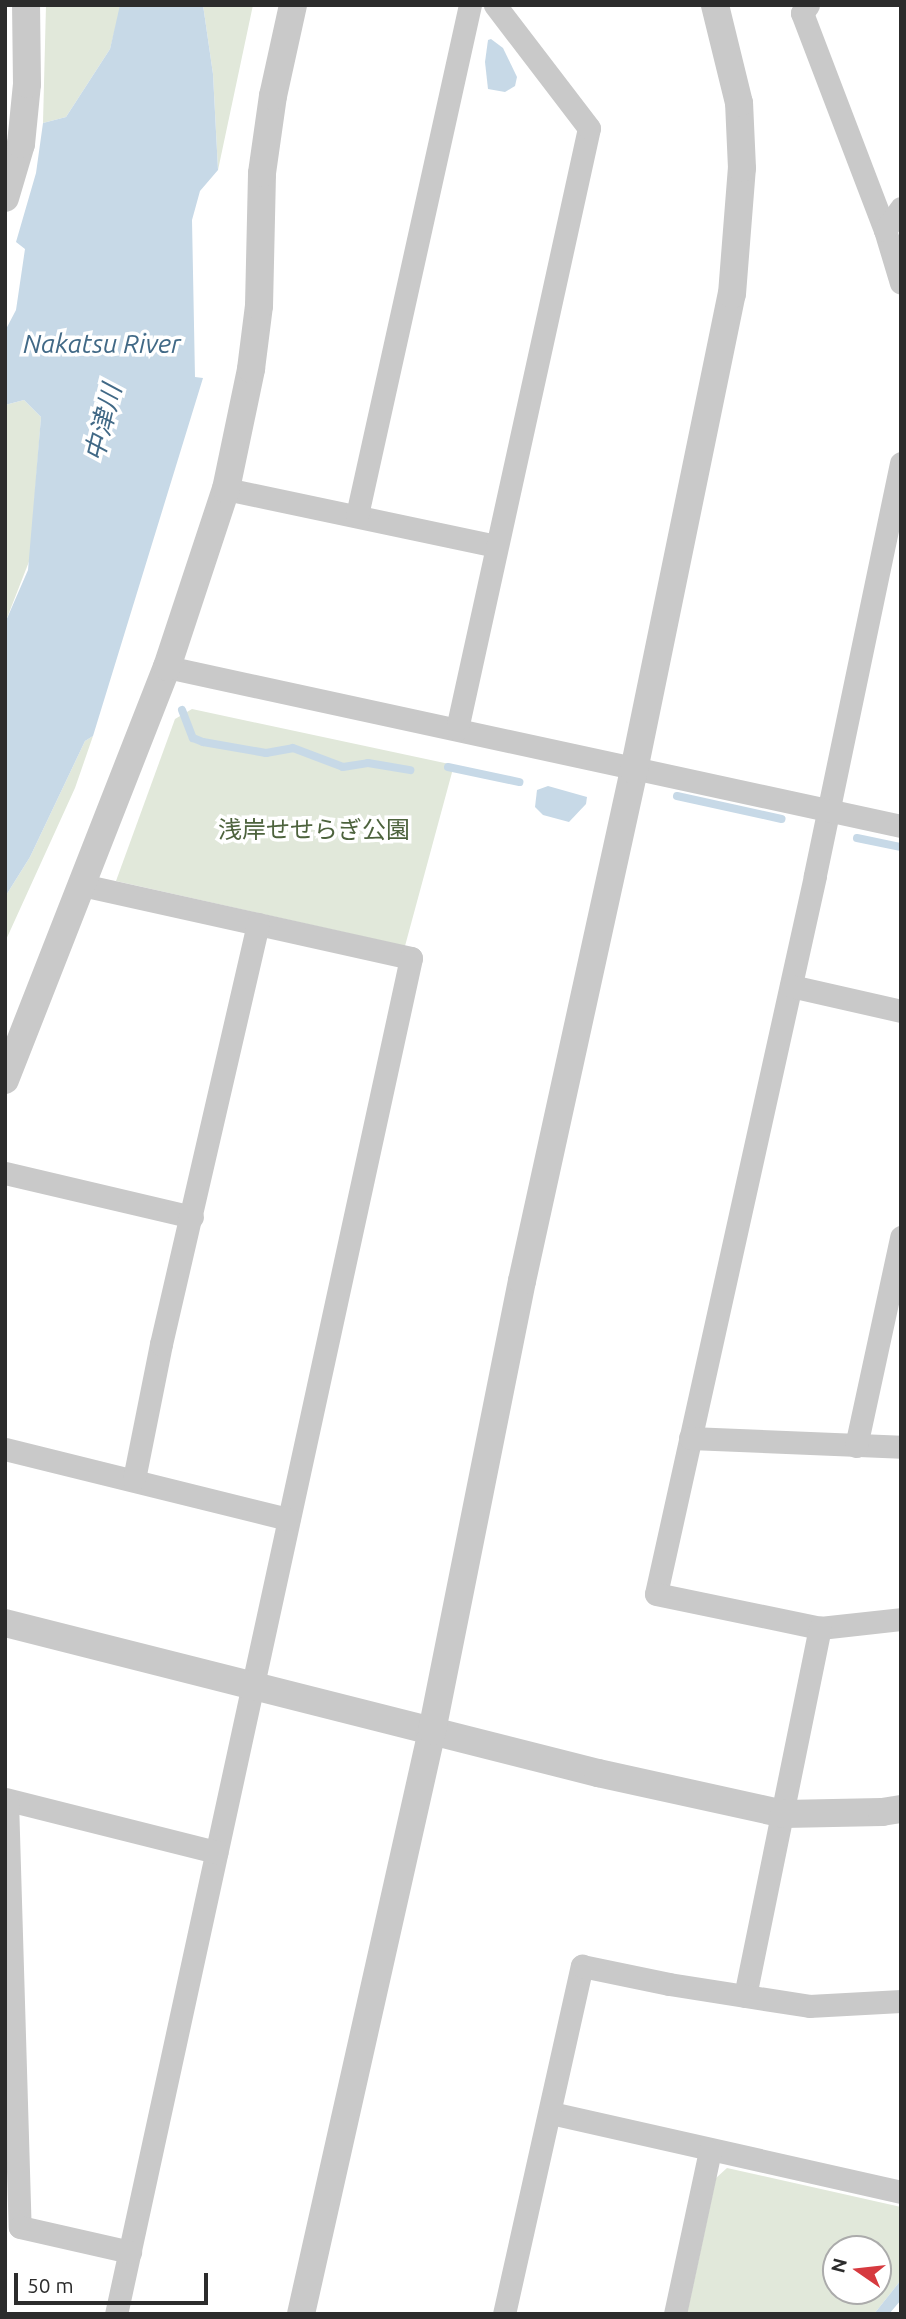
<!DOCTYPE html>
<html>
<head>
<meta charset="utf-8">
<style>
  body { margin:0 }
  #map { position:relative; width:906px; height:2319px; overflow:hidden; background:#fff; font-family:Ubuntu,"Noto Sans JP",sans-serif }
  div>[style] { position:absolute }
  .green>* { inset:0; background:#e1e8da }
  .water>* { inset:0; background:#c7d9e7 }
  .stream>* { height:8px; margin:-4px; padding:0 4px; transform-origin:4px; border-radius:4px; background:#c7d9e7 }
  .minor>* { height:23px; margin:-11.5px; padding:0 11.5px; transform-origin:11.5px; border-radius:11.5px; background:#c9c9c9 }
  .tertiary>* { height:28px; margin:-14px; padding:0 14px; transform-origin:14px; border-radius:14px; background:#c9c9c9 }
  span { translate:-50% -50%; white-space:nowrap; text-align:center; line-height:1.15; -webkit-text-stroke:7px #fff; paint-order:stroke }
  .park-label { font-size:24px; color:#4d633d }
  .water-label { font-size:26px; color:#416986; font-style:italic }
  .frame { position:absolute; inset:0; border:7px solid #2c2c2c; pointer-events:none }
  .north { position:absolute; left:822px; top:2235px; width:70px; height:70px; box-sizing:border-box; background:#fff; border:2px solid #ababab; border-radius:50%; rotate:284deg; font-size:19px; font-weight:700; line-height:28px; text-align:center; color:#2c2c2c }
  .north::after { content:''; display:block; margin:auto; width:24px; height:32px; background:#d63a3f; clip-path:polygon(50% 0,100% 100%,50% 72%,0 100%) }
  .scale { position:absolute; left:14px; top:2273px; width:194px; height:32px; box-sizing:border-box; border:4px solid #2c2c2c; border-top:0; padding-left:9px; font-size:21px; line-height:24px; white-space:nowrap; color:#2c2c2c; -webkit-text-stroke:5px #fff; paint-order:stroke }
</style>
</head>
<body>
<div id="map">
  <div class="green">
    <i style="clip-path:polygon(46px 5px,120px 5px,120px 10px,110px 49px,66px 117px,43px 123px)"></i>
    <i style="clip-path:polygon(203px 5px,253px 5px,218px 170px,213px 74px)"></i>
    <i style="clip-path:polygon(24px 400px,41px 417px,30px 559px,5px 623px,5px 405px)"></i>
    <i style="clip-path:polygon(192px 709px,454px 765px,405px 946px,116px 881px,175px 719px)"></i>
    <i style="clip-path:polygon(93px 736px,75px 788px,5px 942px,5px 897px,30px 857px,85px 741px)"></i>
    <i style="clip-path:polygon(evenodd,727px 2168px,901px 2207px,901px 2280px,874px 2314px,687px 2314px,716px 2178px,727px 2168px,836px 2249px,878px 2249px,878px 2291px,836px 2291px,836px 2249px)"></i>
  </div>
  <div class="water">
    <i style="clip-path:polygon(120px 5px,203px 5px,213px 74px,218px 170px,200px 191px,192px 220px,195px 377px,203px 378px,93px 736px,85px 741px,30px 857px,5px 897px,5px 623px,28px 570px,41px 417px,24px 400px,5px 405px,5px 331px,16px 310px,25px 249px,16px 242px,36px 173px,43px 123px,66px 117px,110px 49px)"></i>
    <i style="clip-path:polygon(491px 39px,503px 48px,517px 77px,515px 86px,505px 92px,488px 89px,485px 62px,488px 40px)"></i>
    <i style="clip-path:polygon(548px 786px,587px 797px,586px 804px,569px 822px,543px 815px,535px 807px,537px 790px)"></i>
    <i style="clip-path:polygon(901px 2280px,901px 2300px,889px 2314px,874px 2314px)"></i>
  </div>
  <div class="stream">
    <i style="left:182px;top:710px;width:30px;rotate:69deg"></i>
    <i style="left:193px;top:738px;width:11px;rotate:22deg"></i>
    <i style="left:203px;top:742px;width:64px;rotate:9.9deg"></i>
    <i style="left:266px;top:753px;width:27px;rotate:-10deg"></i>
    <i style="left:293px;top:748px;width:53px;rotate:20.8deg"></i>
    <i style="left:343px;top:767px;width:25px;rotate:-9deg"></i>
    <i style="left:368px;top:763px;width:43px;rotate:9.5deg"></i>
    <i style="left:448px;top:767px;width:73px;rotate:11.9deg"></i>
    <i style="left:677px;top:796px;width:107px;rotate:12.4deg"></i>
    <i style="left:857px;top:838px;width:45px;rotate:11.6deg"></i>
  </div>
  <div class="minor">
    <i style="left:808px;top:5px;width:10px;rotate:127deg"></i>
    <i style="left:802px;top:13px;width:232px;rotate:69.1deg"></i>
    <i style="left:885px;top:230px;width:55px;rotate:73.2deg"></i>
    <i style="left:885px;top:230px;width:27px;rotate:-54deg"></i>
    <i style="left:901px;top:463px;width:422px;rotate:101.8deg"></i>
    <i style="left:815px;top:876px;width:735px;rotate:102.49deg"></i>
    <i style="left:656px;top:1594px;width:167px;rotate:11.7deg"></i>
    <i style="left:820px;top:1628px;width:81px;rotate:-6.3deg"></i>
    <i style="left:226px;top:489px;width:276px;rotate:11.9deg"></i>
    <i style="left:357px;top:515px;width:522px;rotate:-77.51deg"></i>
    <i style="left:167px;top:667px;width:751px;rotate:12.22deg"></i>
    <i style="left:457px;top:729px;width:615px;rotate:-77.61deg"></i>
    <i style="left:589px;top:128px;width:155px;rotate:-127.4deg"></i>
    <i style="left:82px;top:885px;width:337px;rotate:12.5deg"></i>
    <i style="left:411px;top:958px;width:1388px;rotate:102.27deg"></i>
    <i style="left:791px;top:986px;width:113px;rotate:12.8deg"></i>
    <i style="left:5px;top:1173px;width:192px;rotate:13.2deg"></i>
    <i style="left:690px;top:1438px;width:211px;rotate:2.4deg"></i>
    <i style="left:856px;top:1446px;width:214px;rotate:-77.8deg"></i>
    <i style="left:5px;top:1449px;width:292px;rotate:13.9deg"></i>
    <i style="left:134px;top:1479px;width:138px;rotate:-78.7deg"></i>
    <i style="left:161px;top:1344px;width:431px;rotate:-77deg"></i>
    <i style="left:5px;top:1799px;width:218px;rotate:14.1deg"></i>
    <i style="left:7px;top:1800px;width:427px;rotate:88.3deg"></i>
    <i style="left:20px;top:2227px;width:113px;rotate:12.8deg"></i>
    <i style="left:745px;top:1996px;width:376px;rotate:-78.5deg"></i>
    <i style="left:551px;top:2113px;width:359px;rotate:12.7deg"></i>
    <i style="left:504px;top:2314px;width:357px;rotate:-77.4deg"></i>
    <i style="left:582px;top:1966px;width:89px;rotate:11.7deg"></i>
    <i style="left:669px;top:1984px;width:142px;rotate:8.9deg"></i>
    <i style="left:809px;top:2006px;width:92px;rotate:-3.1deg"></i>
    <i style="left:675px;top:2314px;width:167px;rotate:-77.9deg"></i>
  </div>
  <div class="tertiary">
    <i style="left:5px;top:198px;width:56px;rotate:-73.5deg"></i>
    <i style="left:21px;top:144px;width:60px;rotate:-84.3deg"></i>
    <i style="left:27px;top:84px;width:79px;rotate:-90.7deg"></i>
    <i style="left:5px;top:1080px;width:444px;rotate:-68.6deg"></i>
    <i style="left:167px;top:667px;width:188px;rotate:-71.7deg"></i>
    <i style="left:226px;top:489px;width:123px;rotate:-78.2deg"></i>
    <i style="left:251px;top:369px;width:64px;rotate:-82.8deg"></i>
    <i style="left:259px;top:306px;width:133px;rotate:-88.7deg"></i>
    <i style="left:262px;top:173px;width:78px;rotate:-81.9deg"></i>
    <i style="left:273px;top:96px;width:93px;rotate:-77.6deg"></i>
    <i style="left:5px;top:1623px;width:612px;rotate:14.2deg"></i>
    <i style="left:598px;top:1773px;width:190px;rotate:12.4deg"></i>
    <i style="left:784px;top:1814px;width:98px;rotate:-1.2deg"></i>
    <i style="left:882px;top:1812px;width:19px;rotate:-9deg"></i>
    <i style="left:301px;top:2314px;width:598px;rotate:-77.34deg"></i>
    <i style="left:432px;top:1731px;width:459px;rotate:-78.7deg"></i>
    <i style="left:522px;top:1281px;width:523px;rotate:-77.64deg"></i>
    <i style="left:634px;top:770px;width:486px;rotate:-78.4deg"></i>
    <i style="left:732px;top:294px;width:126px;rotate:-85.5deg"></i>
    <i style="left:742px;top:168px;width:65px;rotate:-92.6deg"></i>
    <i style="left:739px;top:103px;width:101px;rotate:-103.8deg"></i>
  </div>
  <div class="park-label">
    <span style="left:314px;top:830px">浅岸せせらぎ公園</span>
  </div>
  <div class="water-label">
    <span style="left:102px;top:344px">Nakatsu River</span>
    <span style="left:103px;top:423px;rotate:-76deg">中津川</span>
  </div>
  <div class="frame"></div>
  <div class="north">N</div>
  <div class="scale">50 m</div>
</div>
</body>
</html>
